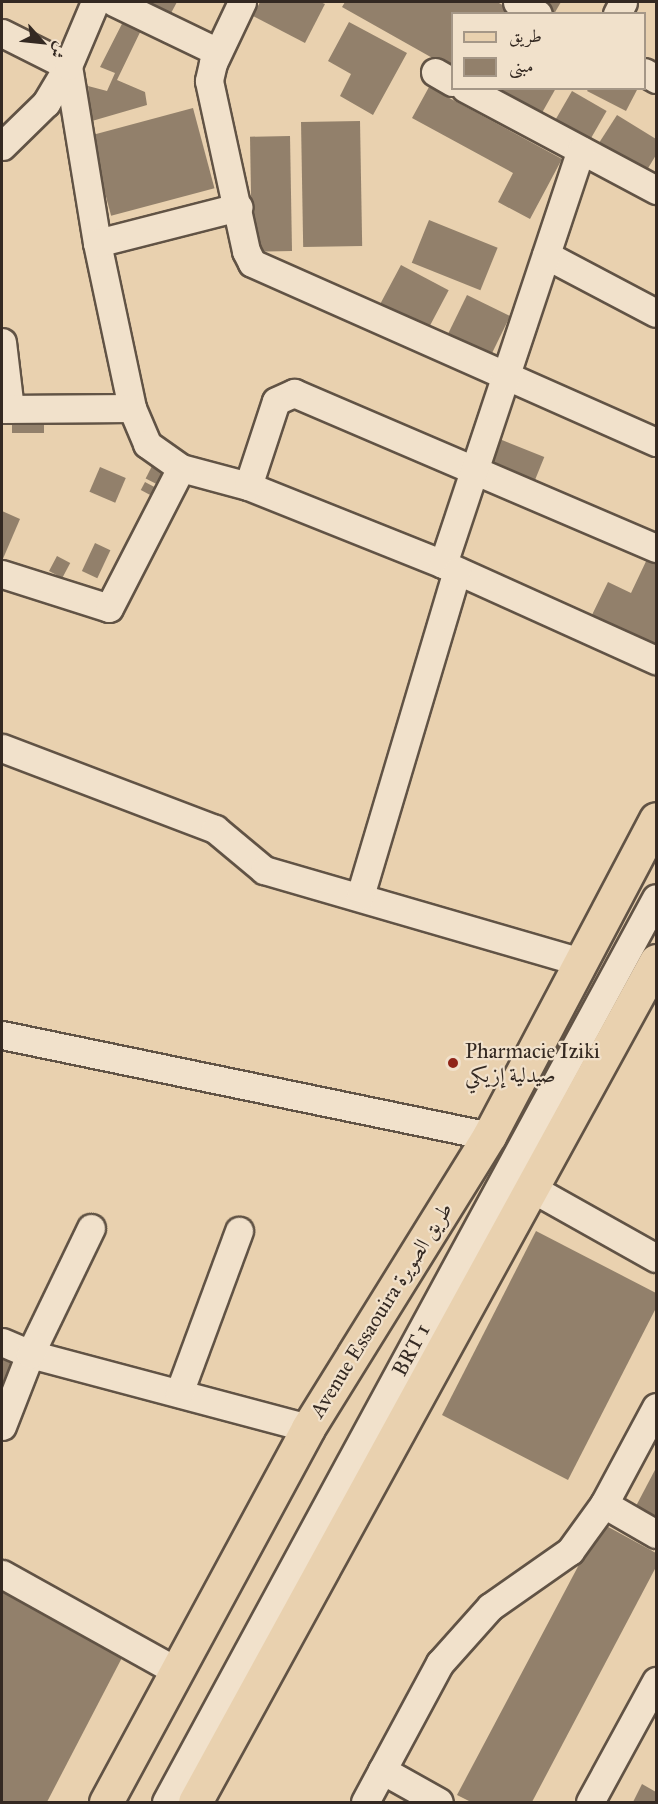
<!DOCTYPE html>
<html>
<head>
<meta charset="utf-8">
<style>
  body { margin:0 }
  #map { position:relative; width:658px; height:1804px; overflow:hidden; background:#e9d1af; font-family:"IM FELL Great Primer",Amiri,serif }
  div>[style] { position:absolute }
  .building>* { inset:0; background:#92806b; transform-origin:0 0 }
  .roads { filter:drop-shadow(2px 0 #615345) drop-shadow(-2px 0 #615345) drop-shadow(0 2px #615345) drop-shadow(0 -2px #615345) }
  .minor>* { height:27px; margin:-13.5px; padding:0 13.5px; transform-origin:13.5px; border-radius:13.5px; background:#f1e1cb }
  .major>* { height:33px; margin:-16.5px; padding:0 16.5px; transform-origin:16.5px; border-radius:16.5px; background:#e9d1af }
  .dots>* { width:16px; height:16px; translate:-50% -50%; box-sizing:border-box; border:3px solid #f1e1cb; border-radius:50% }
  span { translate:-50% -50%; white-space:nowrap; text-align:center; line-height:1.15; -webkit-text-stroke:4.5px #f1e1cb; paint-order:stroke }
  .poi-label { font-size:21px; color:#342922 }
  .left { translate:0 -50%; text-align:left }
  .street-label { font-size:21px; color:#342922 }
  .frame { position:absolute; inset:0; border:3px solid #342922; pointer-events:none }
  .legend { position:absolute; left:451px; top:12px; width:195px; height:78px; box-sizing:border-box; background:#f1e1cb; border:2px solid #a59787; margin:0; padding:8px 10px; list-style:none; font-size:18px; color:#342922 }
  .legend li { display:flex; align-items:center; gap:12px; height:30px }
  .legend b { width:30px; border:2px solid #a59787 }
  .north { position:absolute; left:12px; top:12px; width:60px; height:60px; -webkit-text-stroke:4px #f1e1cb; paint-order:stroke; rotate:117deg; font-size:16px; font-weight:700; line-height:24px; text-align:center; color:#342922 }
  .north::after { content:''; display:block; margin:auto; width:21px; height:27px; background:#342922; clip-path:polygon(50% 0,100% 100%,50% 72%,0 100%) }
</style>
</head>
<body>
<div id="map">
  <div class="building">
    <i style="clip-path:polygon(143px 2px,177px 2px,170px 15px)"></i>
    <i style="clip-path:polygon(260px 2px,320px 2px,325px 4px,305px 43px,253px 16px)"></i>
    <i style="clip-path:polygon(345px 2px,497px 2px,519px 14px,452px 14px,452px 69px,342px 7px)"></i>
    <i style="clip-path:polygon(531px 2px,561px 2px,554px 14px)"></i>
    <i style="clip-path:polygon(127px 14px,145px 22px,117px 80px,145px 92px,147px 105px,92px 121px,88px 86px,107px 91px,115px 73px,100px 67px)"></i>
    <i style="clip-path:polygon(349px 22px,407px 53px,373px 115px,340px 96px,351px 74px,328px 61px)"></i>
    <i style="clip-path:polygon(429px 87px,562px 159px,530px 219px,498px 202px,513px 173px,412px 118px)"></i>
    <i style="clip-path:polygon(487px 88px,556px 88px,539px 118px)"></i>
    <i style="clip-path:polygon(589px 88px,638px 88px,626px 111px,587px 91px)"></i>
    <i style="left:572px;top:91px;width:40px;height:38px;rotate:30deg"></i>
    <i style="left:193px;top:108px;width:83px;height:107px;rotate:75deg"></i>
    <i style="clip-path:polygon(617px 115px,656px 139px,656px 155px,644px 175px,597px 146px)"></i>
    <i style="left:360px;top:121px;width:125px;height:59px;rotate:89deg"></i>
    <i style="left:290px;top:136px;width:115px;height:40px;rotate:89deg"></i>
    <i style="left:429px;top:220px;width:74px;height:46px;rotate:22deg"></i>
    <i style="left:401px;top:265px;width:54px;height:46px;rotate:28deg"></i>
    <i style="left:467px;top:295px;width:48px;height:47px;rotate:26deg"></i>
    <i style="left:12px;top:417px;width:32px;height:16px"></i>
    <i style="left:497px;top:438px;width:51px;height:32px;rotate:22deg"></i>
    <i style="left:152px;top:466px;width:20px;height:14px;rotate:27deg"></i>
    <i style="left:100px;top:467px;width:28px;height:27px;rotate:23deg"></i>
    <i style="left:145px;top:482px;width:15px;height:9px;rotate:28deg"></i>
    <i style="clip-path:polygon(2px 511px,20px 519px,2px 561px)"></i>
    <i style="left:95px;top:543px;width:17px;height:31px;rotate:25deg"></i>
    <i style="clip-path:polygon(649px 555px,656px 559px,656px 651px,590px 619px,608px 582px,631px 593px)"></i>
    <i style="left:57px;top:556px;width:15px;height:17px;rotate:28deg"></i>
    <i style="clip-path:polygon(536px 1231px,656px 1293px,656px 1308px,568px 1480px,442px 1415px)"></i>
    <i style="clip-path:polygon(2px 1356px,14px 1362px,2px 1385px)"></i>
    <i style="clip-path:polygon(656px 1468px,656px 1517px,636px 1506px)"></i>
    <i style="clip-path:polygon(601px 1523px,656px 1553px,656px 1567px,532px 1802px,471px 1802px,457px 1795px)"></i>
    <i style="clip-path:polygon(2px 1582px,126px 1650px,47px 1802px,2px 1802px)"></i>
    <i style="clip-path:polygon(642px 1784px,656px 1792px,656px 1802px,633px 1802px)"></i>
  </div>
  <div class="roads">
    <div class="minor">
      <i style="left:114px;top:2px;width:115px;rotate:25.7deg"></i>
      <i style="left:242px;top:2px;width:68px;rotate:115.4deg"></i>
      <i style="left:213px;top:63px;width:18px;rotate:103deg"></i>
      <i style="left:209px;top:81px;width:174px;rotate:77.7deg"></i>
      <i style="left:246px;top:251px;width:13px;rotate:63deg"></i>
      <i style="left:252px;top:263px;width:442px;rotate:23.9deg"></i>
      <i style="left:517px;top:2px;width:24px;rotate:30deg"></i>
      <i style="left:617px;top:14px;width:13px;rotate:-63deg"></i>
      <i style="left:2px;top:33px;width:74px;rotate:26.6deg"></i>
      <i style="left:68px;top:66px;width:179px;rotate:80.7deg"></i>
      <i style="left:97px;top:243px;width:169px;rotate:78deg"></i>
      <i style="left:132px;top:408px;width:39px;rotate:67deg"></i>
      <i style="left:147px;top:444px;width:42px;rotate:35.2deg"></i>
      <i style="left:181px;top:468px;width:69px;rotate:15deg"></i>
      <i style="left:248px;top:486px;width:210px;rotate:21.8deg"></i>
      <i style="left:443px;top:564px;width:234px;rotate:24.3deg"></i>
      <i style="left:435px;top:72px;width:20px;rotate:30deg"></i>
      <i style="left:644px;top:72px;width:14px;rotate:30deg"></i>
      <i style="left:465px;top:88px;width:217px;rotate:28.1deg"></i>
      <i style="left:2px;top:146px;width:62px;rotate:-44.3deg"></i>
      <i style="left:46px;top:103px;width:43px;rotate:-59.3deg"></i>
      <i style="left:68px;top:66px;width:69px;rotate:-67.1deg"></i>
      <i style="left:97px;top:243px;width:146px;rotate:-14.3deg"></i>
      <i style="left:546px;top:255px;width:124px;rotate:27.8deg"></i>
      <i style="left:2px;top:342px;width:67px;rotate:83.2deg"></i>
      <i style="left:2px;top:409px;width:130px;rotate:-0.4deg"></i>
      <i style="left:248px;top:486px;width:89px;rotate:-71.8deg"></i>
      <i style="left:276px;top:401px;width:20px;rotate:-24deg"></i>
      <i style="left:294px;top:393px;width:394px;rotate:23.2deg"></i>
      <i style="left:443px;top:564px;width:436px;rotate:-71.6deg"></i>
      <i style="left:2px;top:574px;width:112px;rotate:17.6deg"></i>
      <i style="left:109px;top:608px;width:157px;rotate:-62.8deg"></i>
      <i style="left:2px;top:748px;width:228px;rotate:20.8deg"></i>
      <i style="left:215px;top:829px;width:64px;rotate:39.9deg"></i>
      <i style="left:264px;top:870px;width:330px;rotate:16.2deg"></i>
      <i style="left:360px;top:896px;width:339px;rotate:-73.4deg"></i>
      <i style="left:2px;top:1035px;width:497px;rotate:11.7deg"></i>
      <i style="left:533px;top:1189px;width:141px;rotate:29.3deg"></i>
      <i style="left:2px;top:1342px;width:30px;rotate:23deg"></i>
      <i style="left:30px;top:1354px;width:288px;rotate:14.9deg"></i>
      <i style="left:179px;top:1393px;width:173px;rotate:-69.7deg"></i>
      <i style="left:2px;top:1426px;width:77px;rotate:-68.7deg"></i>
      <i style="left:30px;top:1354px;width:140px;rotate:-64.2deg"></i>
      <i style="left:604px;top:1504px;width:60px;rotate:30deg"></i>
      <i style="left:2px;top:1574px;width:199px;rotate:29.1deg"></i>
      <i style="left:382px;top:1770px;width:65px;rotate:29.3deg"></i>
      <i style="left:166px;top:1802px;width:1028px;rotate:-61.54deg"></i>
      <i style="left:365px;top:1802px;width:158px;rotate:-61.7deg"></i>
      <i style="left:440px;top:1663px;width:75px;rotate:-48.2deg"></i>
      <i style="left:490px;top:1607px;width:98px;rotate:-35deg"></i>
      <i style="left:570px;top:1551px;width:58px;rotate:-54.1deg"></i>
      <i style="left:604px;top:1504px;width:110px;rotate:-61.8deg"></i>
      <i style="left:590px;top:1802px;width:138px;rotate:-61.4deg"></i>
    </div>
    <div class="major">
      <i style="left:106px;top:1802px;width:425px;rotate:-61.6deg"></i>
      <i style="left:308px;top:1428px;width:344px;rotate:-58.2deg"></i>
      <i style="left:489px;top:1136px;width:358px;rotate:-62.2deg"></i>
      <i style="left:195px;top:1802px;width:959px;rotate:-61.27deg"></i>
    </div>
  </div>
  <div class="dots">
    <i style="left:453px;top:1063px;background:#8f2418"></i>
  </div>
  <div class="poi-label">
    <span class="left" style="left:465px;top:1063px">Pharmacie Iziki<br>صيدلية إزيكي</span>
  </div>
  <div class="street-label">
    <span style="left:381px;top:1310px;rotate:-58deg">Avenue Essaouira طريق الصويرة</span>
    <span style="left:411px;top:1350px;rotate:-62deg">BRT 1</span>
  </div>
  <div class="frame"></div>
  <ul class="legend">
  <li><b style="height:8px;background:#e9d1af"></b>طريق</li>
  <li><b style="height:16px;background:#92806b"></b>مبنى</li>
  </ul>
  <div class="north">ش</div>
</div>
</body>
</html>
